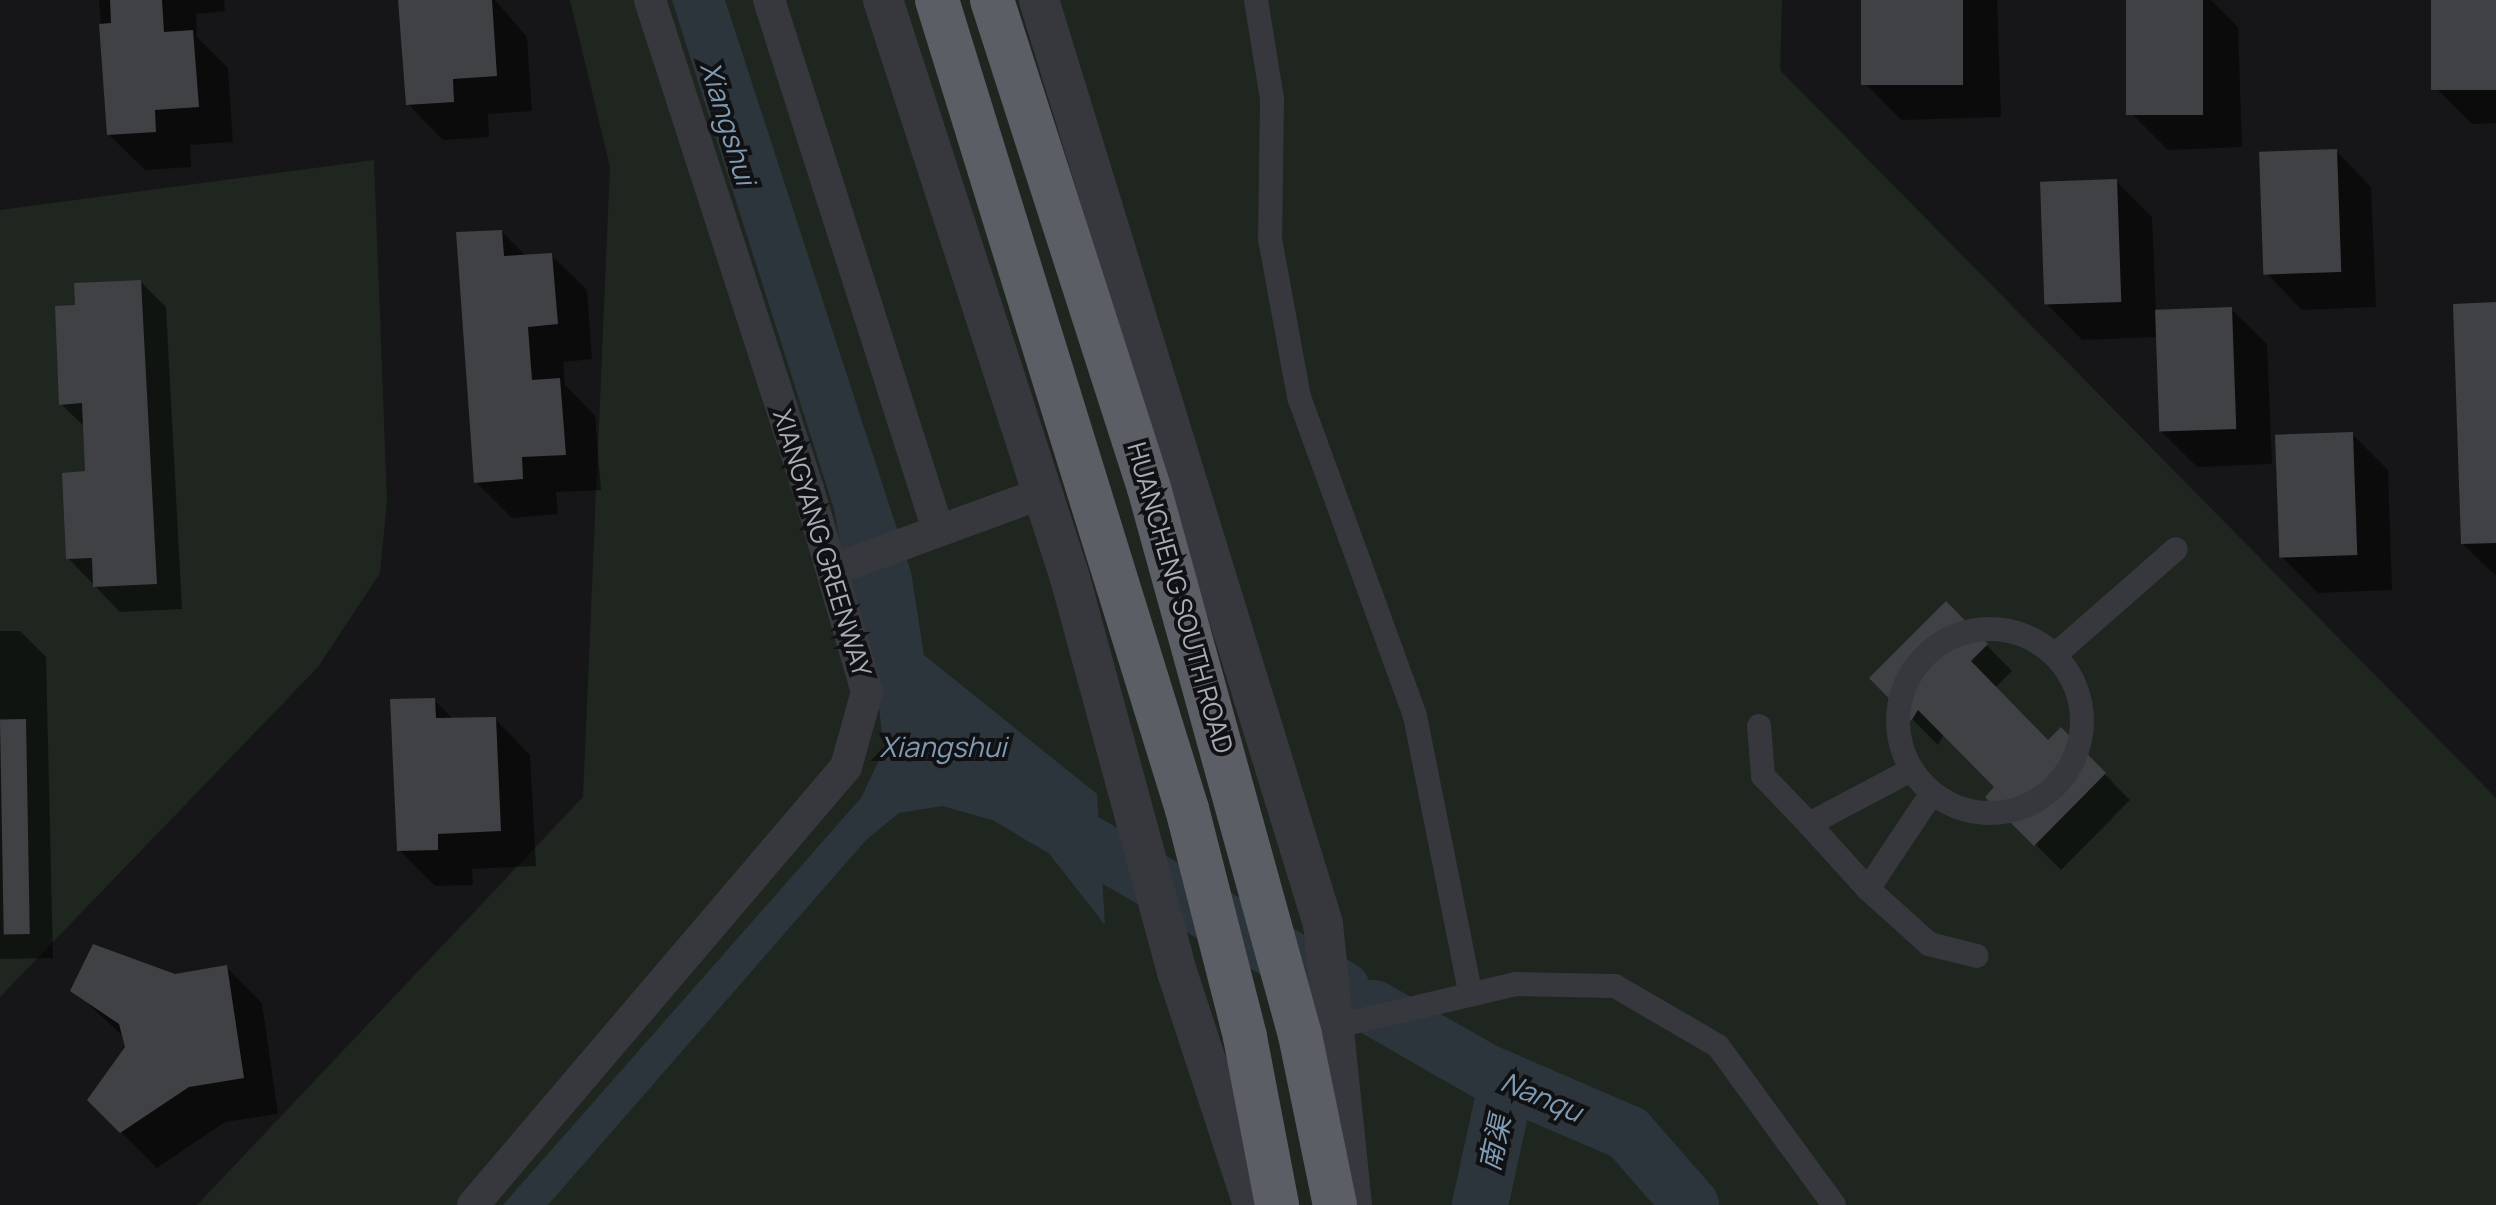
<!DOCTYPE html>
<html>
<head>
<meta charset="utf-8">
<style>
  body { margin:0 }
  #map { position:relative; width:2496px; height:1205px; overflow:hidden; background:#161618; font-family:Manrope,"Noto Sans SC",sans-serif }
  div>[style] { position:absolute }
  .green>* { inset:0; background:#1e261f }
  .water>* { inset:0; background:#2c353c }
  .shadow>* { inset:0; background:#0007 }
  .river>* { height:56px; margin:-28px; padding:0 28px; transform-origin:28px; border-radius:28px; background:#2c353c }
  .building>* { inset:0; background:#404145; transform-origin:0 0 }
  .pedestrian>* { height:24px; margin:-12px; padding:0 12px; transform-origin:12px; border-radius:12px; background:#37383d }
  .pedestrian>.ring { margin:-12px; padding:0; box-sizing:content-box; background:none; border:24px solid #37383d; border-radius:50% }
  .minor>* { height:32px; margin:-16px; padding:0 16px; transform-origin:16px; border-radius:16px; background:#37383d }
  .tertiary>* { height:40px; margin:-20px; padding:0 20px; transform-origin:20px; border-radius:20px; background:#37383d }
  .trunk>* { height:44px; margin:-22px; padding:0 22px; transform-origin:22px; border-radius:22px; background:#5b5e65 }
  span { translate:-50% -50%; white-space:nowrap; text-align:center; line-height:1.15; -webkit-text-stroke:8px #111113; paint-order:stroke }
  .street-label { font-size:26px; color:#a8adb8 }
  .water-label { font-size:28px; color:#7f9bb3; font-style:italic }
</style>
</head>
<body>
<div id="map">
  <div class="green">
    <i style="clip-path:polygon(570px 0,1782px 0,1780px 70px,2496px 798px,2496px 1205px,197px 1205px,583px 797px,610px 167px)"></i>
    <i style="clip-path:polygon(374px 160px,387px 501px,380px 573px,318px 667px,0 997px,0 210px)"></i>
  </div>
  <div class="water">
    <i style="clip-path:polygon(672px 0,725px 0,911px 572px,924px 655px,1097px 794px,1105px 925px,1047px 851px,992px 820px,942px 806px,899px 813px,866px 840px,548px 1205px,503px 1205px,861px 798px,884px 750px,874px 665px,848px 586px,834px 509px)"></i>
  </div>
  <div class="shadow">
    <i style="clip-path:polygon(99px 0,224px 0,225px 11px,196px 14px,197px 37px,228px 68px,233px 142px,190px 145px,191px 167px,145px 170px,109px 135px)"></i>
    <i style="clip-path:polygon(400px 0,495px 0,527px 37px,532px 111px,488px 114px,489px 137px,443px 140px,408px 104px)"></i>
    <i style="clip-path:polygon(1863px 0,1997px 0,2001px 117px,1901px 120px,1866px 84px)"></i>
    <i style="clip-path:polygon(2128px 0,2211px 0,2238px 27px,2242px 147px,2168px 150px,2132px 114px)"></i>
    <i style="clip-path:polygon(2433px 0,2496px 0,2496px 123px,2472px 124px,2437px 89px)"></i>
    <i style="clip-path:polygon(2336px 151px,2371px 187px,2376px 307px,2302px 310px,2267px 274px)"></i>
    <i style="clip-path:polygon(2116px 181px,2152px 217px,2156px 312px,2231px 309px,2267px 344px,2272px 464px,2197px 467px,2162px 432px,2158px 337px,2082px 340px,2047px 304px)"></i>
    <i style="clip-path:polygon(502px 232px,526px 256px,551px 255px,587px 290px,592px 359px,563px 362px,565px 385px,595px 416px,601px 490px,556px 492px,558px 514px,512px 518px,476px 482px)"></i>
    <i style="clip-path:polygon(141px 282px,166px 307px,182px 609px,120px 612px,68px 558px,87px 473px,86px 428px,61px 404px,77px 307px)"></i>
    <i style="clip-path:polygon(2496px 304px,2496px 576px,2463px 544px)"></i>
    <i style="clip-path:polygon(2352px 434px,2388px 470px,2392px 590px,2318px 593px,2282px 557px)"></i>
    <i style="clip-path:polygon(1946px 604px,2012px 671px,1995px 688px,2048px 742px,2061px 730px,2130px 800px,2061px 870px,1988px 797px,1997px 787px,1944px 734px,1938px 745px,1872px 678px)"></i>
    <i style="clip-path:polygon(0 631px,20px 631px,46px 657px,53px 958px,0 959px)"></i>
    <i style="clip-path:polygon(434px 700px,454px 720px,495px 719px,530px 755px,536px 866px,472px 869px,473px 885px,435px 886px,399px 850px)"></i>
    <i style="clip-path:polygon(226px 967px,262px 1003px,278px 1114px,225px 1122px,157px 1168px,89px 1100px,127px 1048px,124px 1037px,73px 990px)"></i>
  </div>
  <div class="river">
    <i style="left:1035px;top:813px;width:354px;rotate:29.8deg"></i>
    <i style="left:1374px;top:1008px;width:127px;rotate:29.8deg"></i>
    <i style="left:1484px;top:1071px;width:157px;rotate:23.3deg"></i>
    <i style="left:1628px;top:1133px;width:96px;rotate:48.8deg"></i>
    <i style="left:1480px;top:1205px;width:127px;rotate:-77.7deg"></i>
  </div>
  <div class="building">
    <i style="clip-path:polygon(110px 0,162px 0,164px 32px,193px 30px,199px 107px,155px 110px,156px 132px,107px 135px,99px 24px,111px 23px)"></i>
    <i style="clip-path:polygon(398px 0,492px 0,497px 76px,453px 79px,454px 102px,406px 105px)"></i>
    <i style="left:1861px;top:0;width:102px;height:85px"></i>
    <i style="left:2126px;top:0;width:77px;height:115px"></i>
    <i style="left:2431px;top:0;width:65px;height:90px"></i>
    <i style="left:2337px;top:149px;width:123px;height:78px;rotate:88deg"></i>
    <i style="left:2117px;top:179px;width:123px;height:77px;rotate:88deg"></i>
    <i style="clip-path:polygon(502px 230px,504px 256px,552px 253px,558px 324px,528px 327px,532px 380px,560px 378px,566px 455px,522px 457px,523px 479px,474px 483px,456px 232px)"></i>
    <i style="clip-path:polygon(141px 280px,157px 584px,93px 587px,92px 558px,66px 559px,62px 473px,85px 471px,82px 403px,59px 405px,55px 306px,75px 305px,74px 283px)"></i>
    <i style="clip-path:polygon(2496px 302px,2496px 543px,2461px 544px,2453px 304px)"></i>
    <i style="left:2232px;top:307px;width:122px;height:77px;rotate:88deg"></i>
    <i style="left:2353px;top:432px;width:123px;height:78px;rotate:88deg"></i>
    <i style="clip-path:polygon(1946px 601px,1988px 644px,1971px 661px,2048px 740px,2061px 727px,2106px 773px,2034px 846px,1985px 797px,1994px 787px,1918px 710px,1911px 721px,1869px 678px)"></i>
    <i style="clip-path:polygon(435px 698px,436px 718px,496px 717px,501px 831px,438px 834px,438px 850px,397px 851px,390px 699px)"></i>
    <i style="left:26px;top:719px;width:215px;height:26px;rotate:89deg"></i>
    <i style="clip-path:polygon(93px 944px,175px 974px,227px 965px,244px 1078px,189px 1087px,120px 1133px,87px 1100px,125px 1047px,119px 1024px,70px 991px)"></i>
  </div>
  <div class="pedestrian">
    <i style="left:1256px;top:0;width:100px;rotate:80.8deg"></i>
    <i style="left:1272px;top:99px;width:140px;rotate:90.8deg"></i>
    <i style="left:1270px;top:239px;width:161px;rotate:79.6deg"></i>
    <i style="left:1299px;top:397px;width:339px;rotate:70deg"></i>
    <i style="left:1415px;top:716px;width:281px;rotate:78.7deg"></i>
    <i class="ring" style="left:1898px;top:629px;width:160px;height:160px"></i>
    <i style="left:2056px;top:654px;width:159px;rotate:-41.2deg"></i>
    <i style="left:1759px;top:726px;width:50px;rotate:85.4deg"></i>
    <i style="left:1763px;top:776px;width:66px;rotate:46.2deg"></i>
    <i style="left:1809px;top:824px;width:115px;rotate:-27.9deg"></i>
    <i style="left:1932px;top:793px;width:115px;rotate:123.7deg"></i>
    <i style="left:1868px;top:889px;width:82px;rotate:42deg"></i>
    <i style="left:1929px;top:944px;width:49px;rotate:14deg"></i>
    <i style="left:1809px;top:824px;width:88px;rotate:47.8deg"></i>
    <i style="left:1337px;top:1026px;width:184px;rotate:-13.2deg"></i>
    <i style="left:1516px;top:984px;width:99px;rotate:1.2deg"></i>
    <i style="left:1615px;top:986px;width:119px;rotate:30.2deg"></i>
    <i style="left:1718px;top:1046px;width:197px;rotate:53.9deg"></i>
  </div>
  <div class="minor">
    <i style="left:769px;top:0;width:556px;rotate:72.31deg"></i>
    <i style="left:832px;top:570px;width:224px;rotate:-20.1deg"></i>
    <i style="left:473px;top:1205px;width:575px;rotate:-49.58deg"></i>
    <i style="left:846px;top:767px;width:78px;rotate:-74.4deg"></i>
    <i style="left:867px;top:692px;width:211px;rotate:-106.2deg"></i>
    <i style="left:808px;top:489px;width:514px;rotate:-107.91deg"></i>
  </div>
  <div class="tertiary">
    <i style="left:883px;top:0;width:607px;rotate:72.07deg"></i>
    <i style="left:1070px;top:578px;width:408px;rotate:74.8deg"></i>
    <i style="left:1177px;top:972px;width:245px;rotate:71.9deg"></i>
    <i style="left:1039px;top:0;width:967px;rotate:72.91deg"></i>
    <i style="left:1323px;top:924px;width:282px;rotate:84.1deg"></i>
  </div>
  <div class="trunk">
    <i style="left:937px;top:0;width:847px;rotate:72.83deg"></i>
    <i style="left:1187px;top:809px;width:235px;rotate:75.7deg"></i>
    <i style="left:1245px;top:1037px;width:171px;rotate:79.2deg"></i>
    <i style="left:992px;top:0;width:513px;rotate:72.17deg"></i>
    <i style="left:1149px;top:488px;width:567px;rotate:74.57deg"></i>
    <i style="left:1300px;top:1035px;width:174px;rotate:78.4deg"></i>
  </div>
  <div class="street-label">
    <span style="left:822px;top:543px;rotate:73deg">XIANGYANG GREENWAY</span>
    <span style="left:1180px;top:598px;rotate:74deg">HUANCHENG SOUTH ROAD</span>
  </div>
  <div class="water-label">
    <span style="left:729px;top:123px;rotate:73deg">Xiangshui</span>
    <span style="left:943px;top:746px">Xiangshui</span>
    <span style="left:1542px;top:1096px;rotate:23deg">Nanqu</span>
    <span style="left:1494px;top:1143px;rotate:-78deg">南渠</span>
  </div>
</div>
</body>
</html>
